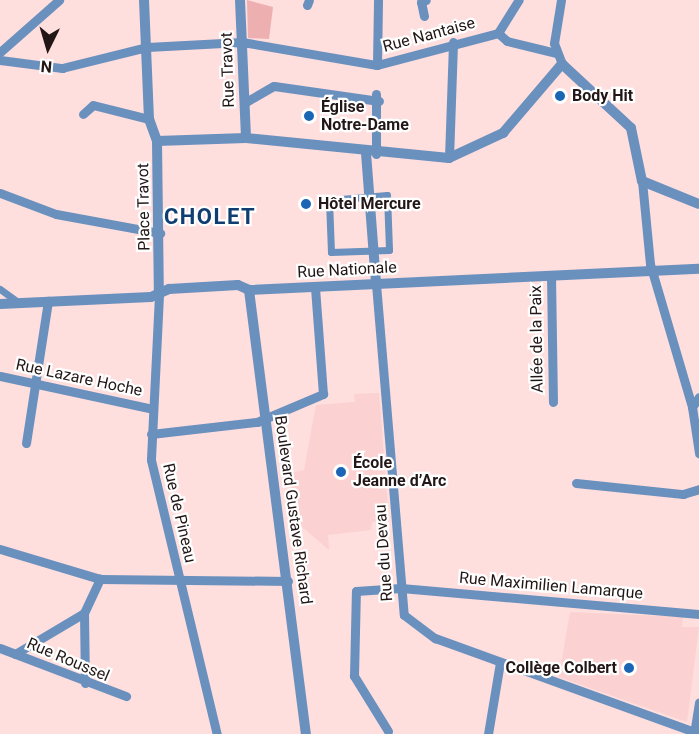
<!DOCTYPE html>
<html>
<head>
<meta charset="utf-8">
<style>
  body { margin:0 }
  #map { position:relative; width:699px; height:734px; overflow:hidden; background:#ffdede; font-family:Roboto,sans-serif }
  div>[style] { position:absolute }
  .built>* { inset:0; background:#fbd1d1 }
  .green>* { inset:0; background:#edafb0 }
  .pedestrian>* { height:7px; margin:-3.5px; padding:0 3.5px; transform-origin:3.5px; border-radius:3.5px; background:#6a90be }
  .minor>* { height:9px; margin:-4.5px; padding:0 4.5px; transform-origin:4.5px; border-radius:4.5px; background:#6a90be }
  .tertiary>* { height:10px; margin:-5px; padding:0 5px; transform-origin:5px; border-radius:5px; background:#6a90be }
  .dots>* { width:16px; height:16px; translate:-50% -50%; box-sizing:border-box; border:3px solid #fff; border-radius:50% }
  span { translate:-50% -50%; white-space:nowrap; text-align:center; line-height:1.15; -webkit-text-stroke:4.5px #fff; paint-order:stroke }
  .street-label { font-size:16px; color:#221616 }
  .poi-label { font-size:16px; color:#221616; font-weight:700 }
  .left { translate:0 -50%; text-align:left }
  .right { translate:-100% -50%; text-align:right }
  .district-label { font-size:22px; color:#103e71; font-weight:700; letter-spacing:1.5px }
  .north { position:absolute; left:18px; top:18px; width:60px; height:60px; -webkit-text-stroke:4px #fff; paint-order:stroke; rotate:185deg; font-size:16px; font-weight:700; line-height:24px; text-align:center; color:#221616 }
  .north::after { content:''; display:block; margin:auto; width:21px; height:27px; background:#221616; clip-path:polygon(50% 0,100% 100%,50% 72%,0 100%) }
</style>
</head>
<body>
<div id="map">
  <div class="built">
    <i style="clip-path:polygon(379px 393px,389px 521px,372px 522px,371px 530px,328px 535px,329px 550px,295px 521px,289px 473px,304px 470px,316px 405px,355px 402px,354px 394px)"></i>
    <i style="clip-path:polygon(570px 612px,683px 617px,682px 627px,699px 627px,687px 722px,559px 677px)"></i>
  </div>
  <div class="green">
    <i style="clip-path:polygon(247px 0,273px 7px,269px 39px,248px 38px)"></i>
  </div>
  <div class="pedestrian">
    <i style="left:387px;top:195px;width:55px;rotate:87.9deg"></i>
    <i style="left:389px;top:250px;width:58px;rotate:178deg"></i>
    <i style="left:331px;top:252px;width:52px;rotate:-92.2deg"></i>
    <i style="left:329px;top:200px;width:58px;rotate:-4.9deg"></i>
    <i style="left:0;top:289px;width:24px;rotate:36deg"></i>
  </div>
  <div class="minor">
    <i style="left:561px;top:0;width:44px;rotate:99.2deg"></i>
    <i style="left:554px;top:43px;width:22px;rotate:69deg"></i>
    <i style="left:307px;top:5px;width:5px;rotate:-68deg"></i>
    <i style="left:424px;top:16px;width:14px;rotate:-102deg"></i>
    <i style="left:421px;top:2px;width:5px;rotate:-22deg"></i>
    <i style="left:498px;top:33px;width:12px;rotate:42deg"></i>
    <i style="left:507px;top:41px;width:50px;rotate:13.8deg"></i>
    <i style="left:498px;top:33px;width:39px;rotate:-58deg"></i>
    <i style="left:0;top:52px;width:79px;rotate:-41.4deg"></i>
    <i style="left:0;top:60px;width:63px;rotate:7.4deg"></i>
    <i style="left:62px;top:68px;width:88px;rotate:-13.9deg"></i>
    <i style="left:147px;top:47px;width:95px;rotate:-3deg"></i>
    <i style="left:242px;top:42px;width:137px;rotate:9.7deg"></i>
    <i style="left:377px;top:65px;width:125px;rotate:-14.8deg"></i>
    <i style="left:377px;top:65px;width:65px;rotate:-89.1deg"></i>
    <i style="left:244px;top:103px;width:34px;rotate:-30deg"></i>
    <i style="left:274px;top:86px;width:106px;rotate:8.1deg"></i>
    <i style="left:83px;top:114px;width:13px;rotate:-42deg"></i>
    <i style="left:93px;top:105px;width:58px;rotate:14deg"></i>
    <i style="left:376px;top:154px;width:60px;rotate:-90deg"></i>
    <i style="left:449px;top:158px;width:116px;rotate:-88deg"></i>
    <i style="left:642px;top:181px;width:83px;rotate:84.5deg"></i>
    <i style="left:650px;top:264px;width:149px;rotate:73.6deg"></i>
    <i style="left:692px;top:407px;width:47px;rotate:81.3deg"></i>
    <i style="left:0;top:193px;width:60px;rotate:20.6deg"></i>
    <i style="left:56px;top:214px;width:106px;rotate:10.4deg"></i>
    <i style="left:551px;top:276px;width:126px;rotate:89.1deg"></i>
    <i style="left:376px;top:284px;width:332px;rotate:85.2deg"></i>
    <i style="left:404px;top:615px;width:39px;rotate:37deg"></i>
    <i style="left:435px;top:638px;width:276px;rotate:19.9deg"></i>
    <i style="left:159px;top:295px;width:165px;rotate:92.8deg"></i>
    <i style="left:151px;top:460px;width:282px;rotate:76.5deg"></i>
    <i style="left:0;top:376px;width:156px;rotate:12.2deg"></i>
    <i style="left:692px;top:407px;width:12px;rotate:-55deg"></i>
    <i style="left:151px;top:434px;width:107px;rotate:-6.5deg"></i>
    <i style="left:257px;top:422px;width:72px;rotate:-23deg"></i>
    <i style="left:323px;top:394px;width:107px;rotate:-94.3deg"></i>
    <i style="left:26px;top:443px;width:144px;rotate:-81.2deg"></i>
    <i style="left:576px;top:483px;width:108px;rotate:5.9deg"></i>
    <i style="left:683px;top:494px;width:17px;rotate:-17deg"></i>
    <i style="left:0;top:549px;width:104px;rotate:16.7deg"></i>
    <i style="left:100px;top:579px;width:188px;rotate:0.6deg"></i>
    <i style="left:84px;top:613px;width:70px;rotate:89.2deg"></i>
    <i style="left:0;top:648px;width:135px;rotate:20.9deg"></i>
    <i style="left:15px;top:654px;width:80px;rotate:-30.7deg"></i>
    <i style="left:84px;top:613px;width:38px;rotate:-65deg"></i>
    <i style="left:388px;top:731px;width:65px;rotate:-121.7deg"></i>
    <i style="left:354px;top:676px;width:85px;rotate:-88.7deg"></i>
    <i style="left:356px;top:591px;width:45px;rotate:-3.8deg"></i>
    <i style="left:401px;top:588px;width:299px;rotate:5deg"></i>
    <i style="left:488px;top:734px;width:73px;rotate:-80.5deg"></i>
    <i style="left:694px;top:734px;width:32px;rotate:-81deg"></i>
  </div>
  <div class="tertiary">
    <i style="left:144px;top:0;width:119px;rotate:87.6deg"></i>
    <i style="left:149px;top:119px;width:23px;rotate:70deg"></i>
    <i style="left:157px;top:141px;width:154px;rotate:89.3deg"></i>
    <i style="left:240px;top:0;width:138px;rotate:87.5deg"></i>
    <i style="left:157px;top:141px;width:89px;rotate:-1.9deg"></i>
    <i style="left:246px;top:138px;width:204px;rotate:5.6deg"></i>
    <i style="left:449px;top:158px;width:60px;rotate:-24.8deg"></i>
    <i style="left:503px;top:133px;width:91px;rotate:-49.5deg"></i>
    <i style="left:562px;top:64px;width:94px;rotate:42.8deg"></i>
    <i style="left:631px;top:128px;width:54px;rotate:78.3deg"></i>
    <i style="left:642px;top:181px;width:61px;rotate:22deg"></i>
    <i style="left:366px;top:153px;width:131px;rotate:85.6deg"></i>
    <i style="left:249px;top:290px;width:448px;rotate:82.7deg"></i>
    <i style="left:0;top:304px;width:151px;rotate:-2.7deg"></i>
    <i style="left:151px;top:297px;width:20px;rotate:-24deg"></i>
    <i style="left:169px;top:289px;width:69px;rotate:-3.3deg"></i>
    <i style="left:238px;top:285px;width:12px;rotate:24deg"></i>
    <i style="left:249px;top:290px;width:450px;rotate:-2.7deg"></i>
  </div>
  <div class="dots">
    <i style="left:560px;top:96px;background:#1a65b4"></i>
    <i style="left:309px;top:116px;background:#1a65b4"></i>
    <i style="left:306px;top:204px;background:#1a65b4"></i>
    <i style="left:341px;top:472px;background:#1a65b4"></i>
    <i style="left:629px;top:668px;background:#1a65b4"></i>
  </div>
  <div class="street-label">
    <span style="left:429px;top:35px;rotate:-15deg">Rue Nantaise</span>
    <span style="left:228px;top:70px;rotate:-92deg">Rue Travot</span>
    <span style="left:144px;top:207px;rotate:-91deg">Place Travot</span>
    <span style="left:347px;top:270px;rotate:-3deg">Rue Nationale</span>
    <span style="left:537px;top:339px;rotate:-91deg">Allée de la Paix</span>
    <span style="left:79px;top:378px;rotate:12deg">Rue Lazare Hoche</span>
    <span style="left:293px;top:510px;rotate:82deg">Boulevard Gustave Richard</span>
    <span style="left:179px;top:513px;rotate:77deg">Rue de Pineau</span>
    <span style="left:384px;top:553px;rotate:-94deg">Rue du Devau</span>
    <span style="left:551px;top:586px;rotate:5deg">Rue Maximilien Lamarque</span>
    <span style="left:68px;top:660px;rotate:23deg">Rue Roussel</span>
  </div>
  <div class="poi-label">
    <span class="left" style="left:572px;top:96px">Body Hit</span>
    <span class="left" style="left:321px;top:116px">Église<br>Notre-Dame</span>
    <span class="left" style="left:318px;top:204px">Hôtel Mercure</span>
    <span class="left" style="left:353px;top:472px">École<br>Jeanne d’Arc</span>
    <span class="right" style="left:617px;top:668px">Collège Colbert</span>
  </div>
  <div class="district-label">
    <span style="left:210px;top:217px">CHOLET</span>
  </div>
  <div class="north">N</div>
</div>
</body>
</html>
